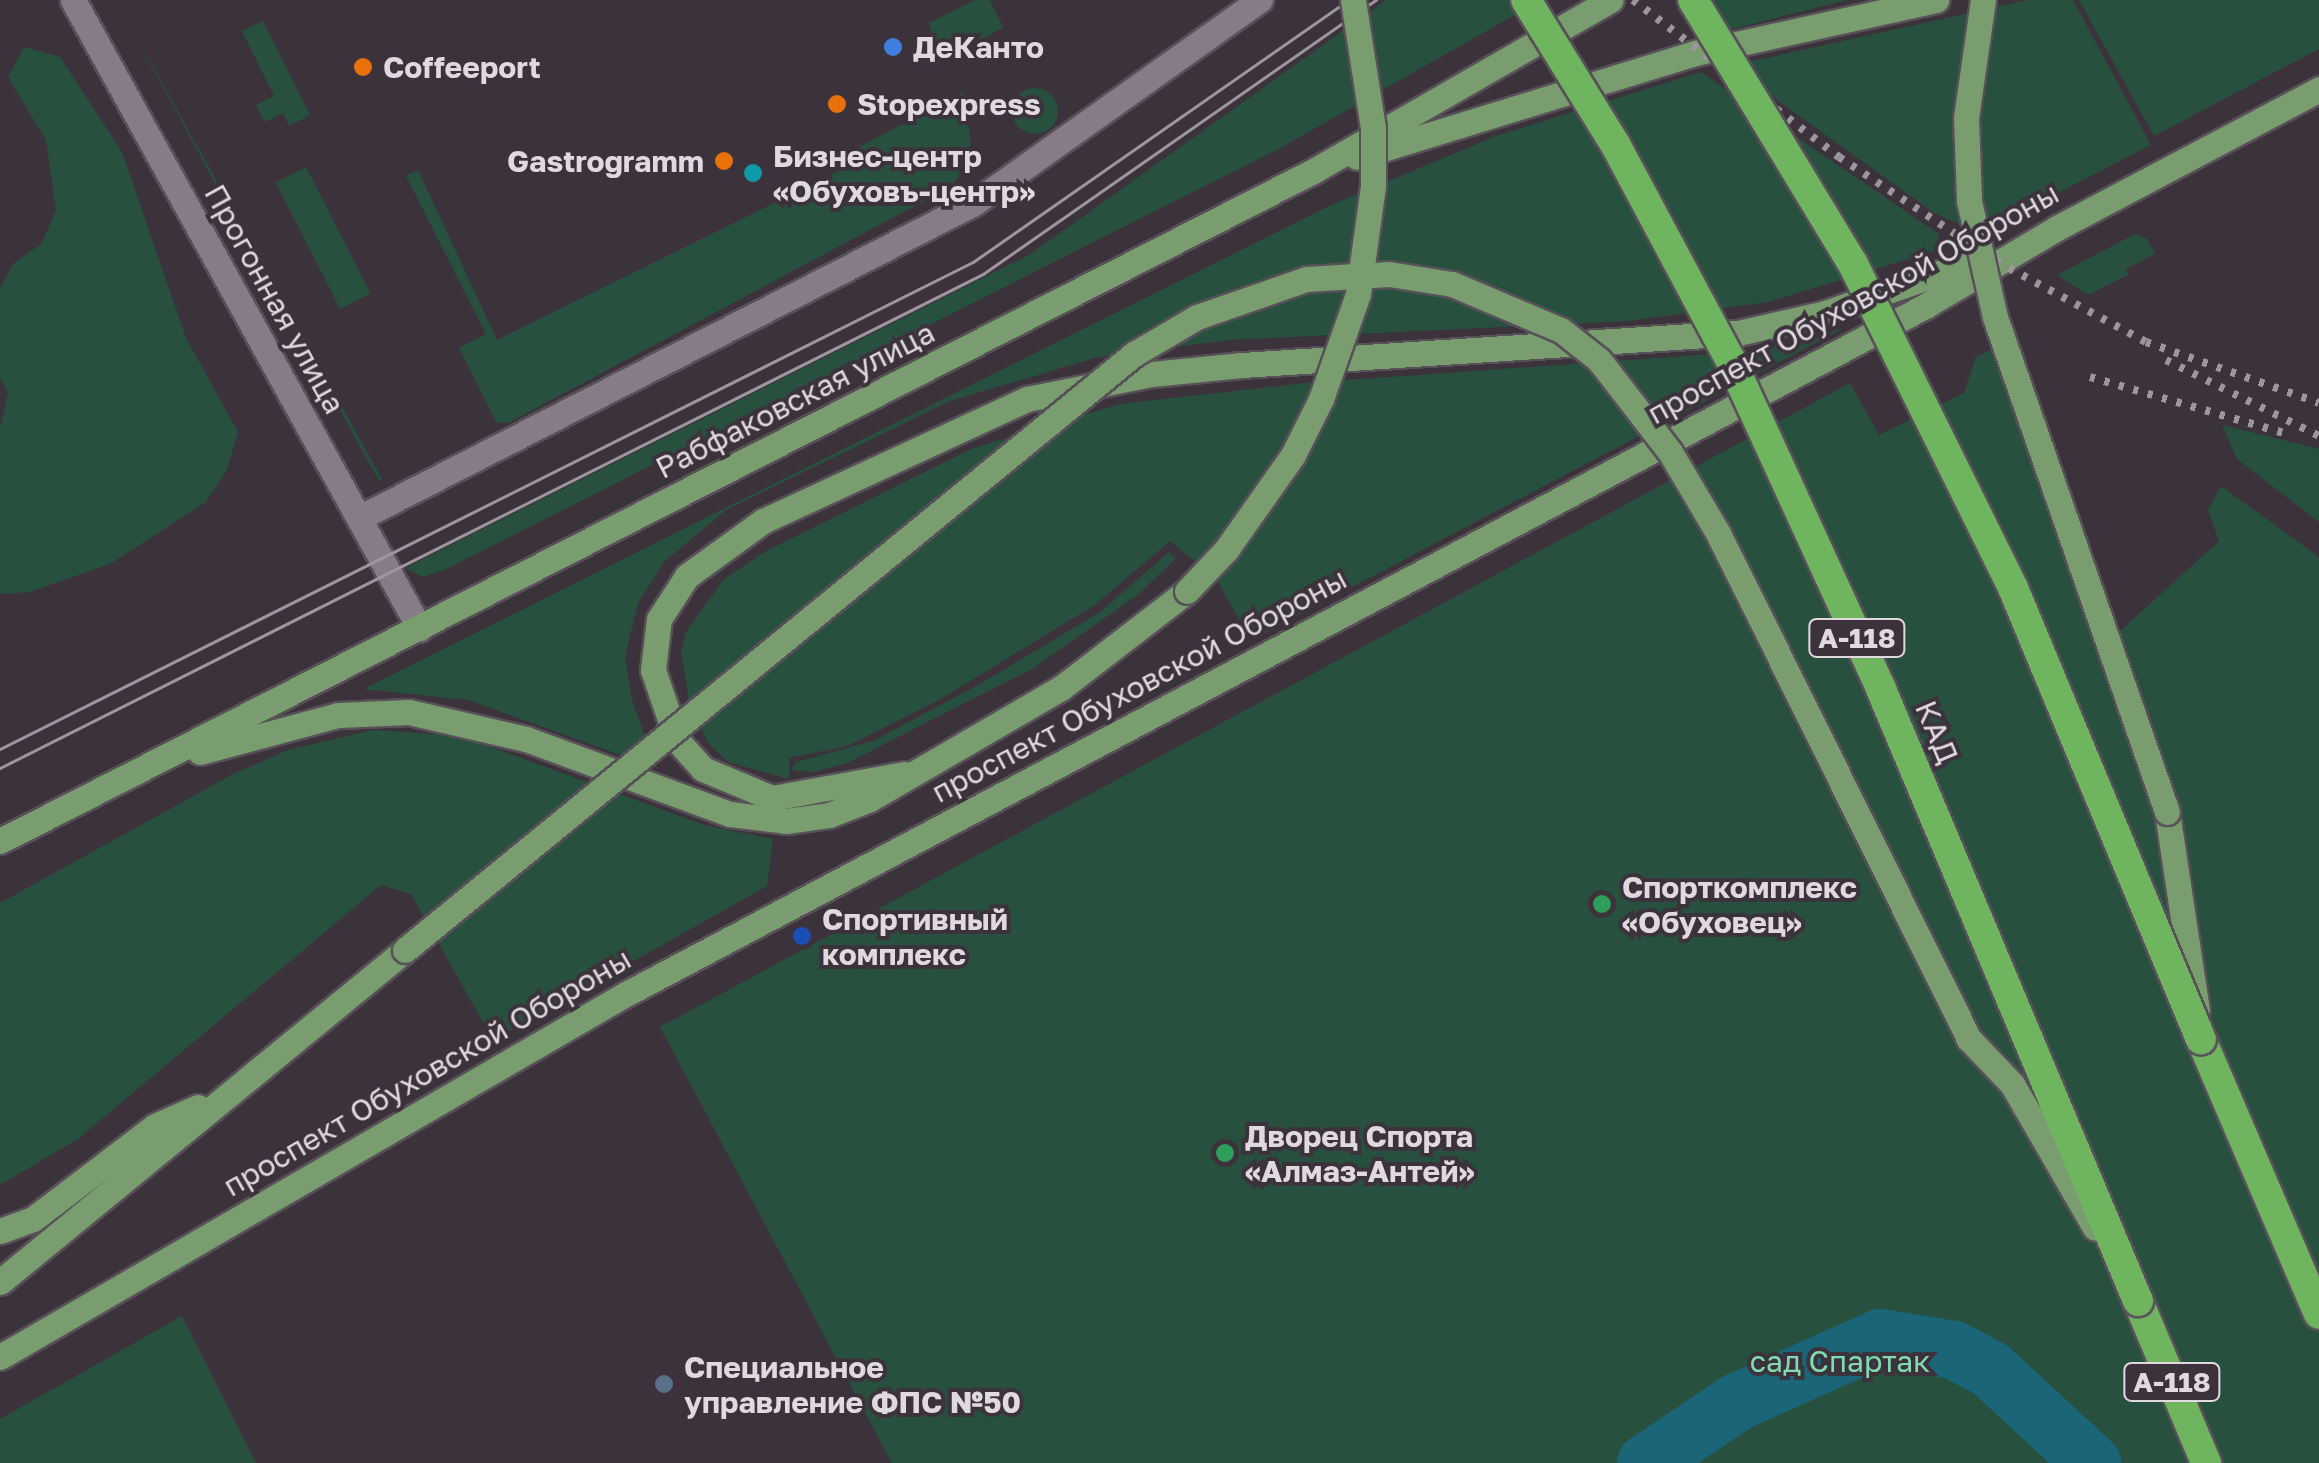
<!DOCTYPE html>
<html>
<head>
<meta charset="utf-8">
<style>
  body { margin:0 }
  #map { position:relative; width:2319px; height:1463px; overflow:hidden; background:#3c323c; font-family:"Golos Text",sans-serif }
  div>[style] { position:absolute }
  .green>* { inset:0; background:#28503f; transform-origin:0 0 }
  .round { border-radius:50% }
  .river>* { height:58px; margin:-29px; padding:0 29px; transform-origin:29px; border-radius:29px; background:#1b6578 }
  .roads { filter:drop-shadow(2px 0 #585058) drop-shadow(-2px 0 #585058) drop-shadow(0 2px #585058) drop-shadow(0 -2px #585058) }
  .minor>* { height:25px; margin:-12.5px; padding:0 12.5px; transform-origin:12.5px; border-radius:12.5px; background:#877b87 }
  .major>* { height:25px; margin:-12.5px; padding:0 12.5px; transform-origin:12.5px; border-radius:12.5px; background:#799d6f }
  .highway>* { height:30px; margin:-15px; padding:0 15px; transform-origin:15px; border-radius:15px; background:#6fb45f }
  .tram>* { height:2.5px; margin:-1.25px; padding:0 1.25px; transform-origin:1.25px; border-radius:1.25px; background:#9e969e }
  .rail>* { height:8px; margin-top:-4px; transform-origin:0; background:repeating-linear-gradient(90deg,#9e969e 0 5px,transparent 0 15px) }
  .bridges { filter:drop-shadow(2px 0 #585058) drop-shadow(-2px 0 #585058) drop-shadow(0 2px #585058) drop-shadow(0 -2px #585058) }
  .major-bridge>* { height:25px; margin:-12.5px; padding:0 12.5px; transform-origin:12.5px; border-radius:12.5px; background:#799d6f }
  .highway-bridge>* { height:30px; margin:-15px; padding:0 15px; transform-origin:15px; border-radius:15px; background:#6fb45f }
  .dots>* { width:28px; height:28px; translate:-50% -50%; box-sizing:border-box; border:5px solid #3c323c; border-radius:50% }
  span { translate:-50% -50%; white-space:nowrap; text-align:center; line-height:1.15; -webkit-text-stroke:8px #3c323c; paint-order:stroke }
  .shield-label span { padding:2px 8px; background:#3c323c; border:2px solid; border-radius:8px; -webkit-text-stroke-width:0 }
  .shield-label { font-size:28px; color:#e0dae0; font-weight:700 }
  .poi-label { font-size:30px; color:#e0dae0; font-weight:700 }
  .left { translate:0 -50%; text-align:left }
  .right { translate:-100% -50%; text-align:right }
  .street-label { font-size:30px; color:#e0dae0 }
  .park-label { font-size:30px; color:#80dbb3 }
</style>
</head>
<body>
<div id="map">
  <div class="green">
    <i style="clip-path:polygon(116px 0,382px 479px,379px 481px,209px 172px)"></i>
    <i style="clip-path:polygon(975px 0,990px 0,1003px 28px,941px 60px,929px 23px)"></i>
    <i style="clip-path:polygon(1386px 0,1541px 0,1284px 146px,444px 570px,423px 577px,405px 568px,1029px 255px)"></i>
    <i style="clip-path:polygon(1679px 0,1847px 0,1706px 36px)"></i>
    <i style="clip-path:polygon(2028px 0,2073px 0,2151px 145px,1980px 233px,1934px 213px,1730px 66px)"></i>
    <i style="clip-path:polygon(2079px 0,2319px 0,2319px 49px,2154px 136px)"></i>
    <i style="clip-path:polygon(263px 21px,310px 115px,289px 126px,283px 113px,265px 122px,256px 105px,274px 96px,242px 31px)"></i>
    <i style="clip-path:polygon(24px 47px,60px 57px,122px 152px,186px 338px,238px 432px,227px 470px,206px 502px,110px 564px,30px 592px,0 594px,0 428px,8px 392px,0 378px,0 288px,13px 264px,41px 244px,56px 210px,46px 140px,8px 77px)"></i>
    <i style="clip-path:polygon(1701px 72px,1939px 234px,1935px 251px,1768px 302px,1629px 321px,1229px 340px,1098px 357px,950px 401px,726px 510px,665px 561px,638px 603px,625px 656px,632px 701px,657px 768px,468px 700px,364px 689px,1329px 206px,1496px 136px)"></i>
    <i class="round" style="left:1012px;top:88px;width:46px;height:46px"></i>
    <i style="clip-path:polygon(964px 92px,971px 144px,954px 185px,508px 423px,496px 422px,459px 348px,486px 334px,406px 176px,418px 170px,497px 340px,847px 167px,842px 156px)"></i>
    <i style="left:306px;top:167px;width:142px;height:34px;rotate:63deg"></i>
    <i style="clip-path:polygon(2135px 234px,2147px 239px,2155px 254px,2126px 269px,2128px 275px,2088px 295px,2057px 275px)"></i>
    <i style="clip-path:polygon(1844px 328px,1259px 636px,1248px 635px,1217px 580px,1170px 541px,1095px 605px,937px 701px,847px 746px,789px 758px,789px 779px,728px 762px,709px 744px,690px 707px,681px 652px,686px 632px,723px 580px,766px 551px,971px 449px,1120px 404px,1305px 383px,1757px 351px)"></i>
    <i style="clip-path:polygon(1990px 350px,2106px 644px,2219px 541px,2208px 510px,2221px 486px,2319px 557px,2319px 1463px,892px 1463px,660px 1027px,1850px 383px,1879px 435px,1964px 393px,1976px 357px)"></i>
    <i style="clip-path:polygon(2222px 425px,2319px 449px,2319px 522px,2237px 459px)"></i>
    <i style="clip-path:polygon(1169px 552px,1176px 558px,1139px 594px,1032px 669px,847px 763px,814px 772px,791px 770px,796px 762px,873px 741px,980px 684px,1100px 612px)"></i>
    <i style="clip-path:polygon(373px 730px,461px 736px,704px 825px,773px 839px,767px 886px,493px 1040px,411px 894px,381px 885px,78px 1139px,0 1185px,0 903px,235px 773px,288px 750px)"></i>
    <i style="clip-path:polygon(182px 1316px,256px 1463px,0 1463px,0 1419px)"></i>
  </div>
  <div class="river">
    <i style="left:1646px;top:1463px;width:110px;rotate:-33.8deg"></i>
    <i style="left:1737px;top:1402px;width:157px;rotate:-24.1deg"></i>
    <i style="left:1880px;top:1338px;width:75px;rotate:9.2deg"></i>
    <i style="left:1954px;top:1350px;width:41px;rotate:27.8deg"></i>
    <i style="left:1990px;top:1369px;width:139px;rotate:42.7deg"></i>
  </div>
  <div class="roads">
    <div class="minor">
      <i style="left:73px;top:0;width:718px;rotate:61.12deg"></i>
      <i style="left:359px;top:518px;width:691px;rotate:-27.12deg"></i>
      <i style="left:974px;top:203px;width:351px;rotate:-35.4deg"></i>
    </div>
    <div class="major">
      <i style="left:1357px;top:157px;width:354px;rotate:-17.1deg"></i>
      <i style="left:1695px;top:53px;width:247px;rotate:-12.4deg"></i>
      <i style="left:200px;top:752px;width:143px;rotate:-15deg"></i>
      <i style="left:338px;top:715px;width:71px;rotate:-2.4deg"></i>
      <i style="left:409px;top:712px;width:120px;rotate:13deg"></i>
      <i style="left:526px;top:739px;width:217px;rotate:20.2deg"></i>
      <i style="left:730px;top:814px;width:56px;rotate:7.1deg"></i>
      <i style="left:786px;top:821px;width:43px;rotate:-7.9deg"></i>
      <i style="left:829px;top:815px;width:44px;rotate:-21.3deg"></i>
      <i style="left:870px;top:799px;width:221px;rotate:-30.2deg"></i>
      <i style="left:1061px;top:688px;width:159px;rotate:-37.6deg"></i>
      <i style="left:904px;top:774px;width:134px;rotate:169.7deg"></i>
      <i style="left:772px;top:798px;width:75px;rotate:-157.2deg"></i>
      <i style="left:703px;top:769px;width:39px;rotate:-132deg"></i>
      <i style="left:677px;top:740px;width:74px;rotate:-108.9deg"></i>
      <i style="left:653px;top:670px;width:51px;rotate:-83.3deg"></i>
      <i style="left:659px;top:619px;width:51px;rotate:-56.9deg"></i>
      <i style="left:687px;top:576px;width:94px;rotate:-35.9deg"></i>
      <i style="left:763px;top:521px;width:291px;rotate:-24.8deg"></i>
      <i style="left:1027px;top:399px;width:127px;rotate:-11.3deg"></i>
      <i style="left:1152px;top:374px;width:90px;rotate:-5.7deg"></i>
      <i style="left:1242px;top:365px;width:497px;rotate:-3.7deg"></i>
      <i style="left:1738px;top:333px;width:89px;rotate:-12.9deg"></i>
      <i style="left:1825px;top:313px;width:163px;rotate:-19.3deg"></i>
      <i style="left:2167px;top:812px;width:200px;rotate:81.4deg"></i>
      <i style="left:0;top:841px;width:1476px;rotate:-27.03deg"></i>
      <i style="left:1315px;top:170px;width:341px;rotate:-29.9deg"></i>
      <i style="left:0;top:1231px;width:35px;rotate:-20deg"></i>
      <i style="left:33px;top:1219px;width:153px;rotate:-37.3deg"></i>
      <i style="left:155px;top:1126px;width:47px;rotate:-23.8deg"></i>
      <i style="left:0;top:1282px;width:524px;rotate:-39.34deg"></i>
      <i style="left:0;top:1357px;width:721px;rotate:-30.12deg"></i>
      <i style="left:624px;top:995px;width:1474px;rotate:-27.9deg"></i>
      <i style="left:1927px;top:305px;width:151px;rotate:-30.6deg"></i>
      <i style="left:2057px;top:228px;width:297px;rotate:-27.9deg"></i>
    </div>
    <div class="highway">
      <i style="left:2201px;top:1039px;width:299px;rotate:66.8deg"></i>
      <i style="left:2138px;top:1301px;width:176px;rotate:67.2deg"></i>
    </div>
  </div>
  <div class="tram">
    <i style="left:0;top:749px;width:1088px;rotate:-26.59deg"></i>
    <i style="left:973px;top:262px;width:458px;rotate:-34.9deg"></i>
    <i style="left:0;top:768px;width:1100px;rotate:-26.68deg"></i>
    <i style="left:983px;top:274px;width:479px;rotate:-34.9deg"></i>
  </div>
  <div class="rail">
    <i style="left:1633px;top:0;width:259px;rotate:37.3deg"></i>
    <i style="left:1839px;top:157px;width:188px;rotate:33.5deg"></i>
    <i style="left:1996px;top:261px;width:170px;rotate:28.4deg"></i>
    <i style="left:2146px;top:342px;width:183px;rotate:19.4deg"></i>
    <i style="left:2166px;top:360px;width:171px;rotate:26.4deg"></i>
    <i style="left:2090px;top:377px;width:205px;rotate:16.1deg"></i>
  </div>
  <div class="bridges">
    <div class="major-bridge">
      <i style="left:1983px;top:0;width:119px;rotate:98.2deg"></i>
      <i style="left:1966px;top:118px;width:83px;rotate:87.9deg"></i>
      <i style="left:1969px;top:201px;width:119px;rotate:77.4deg"></i>
      <i style="left:1995px;top:317px;width:524px;rotate:70.84deg"></i>
      <i style="left:1187px;top:591px;width:57px;rotate:-46.4deg"></i>
      <i style="left:1226px;top:550px;width:116px;rotate:-54.8deg"></i>
      <i style="left:1293px;top:455px;width:63px;rotate:-63.4deg"></i>
      <i style="left:1321px;top:399px;width:111px;rotate:-70.6deg"></i>
      <i style="left:1358px;top:294px;width:109px;rotate:-82.1deg"></i>
      <i style="left:1373px;top:186px;width:58px;rotate:-90deg"></i>
      <i style="left:1373px;top:128px;width:130px;rotate:-98.9deg"></i>
      <i style="left:405px;top:950px;width:942px;rotate:-39.27deg"></i>
      <i style="left:1134px;top:354px;width:73px;rotate:-30.4deg"></i>
      <i style="left:1197px;top:317px;width:115px;rotate:-19.2deg"></i>
      <i style="left:1306px;top:279px;width:83px;rotate:-3.4deg"></i>
      <i style="left:1389px;top:274px;width:64px;rotate:9deg"></i>
      <i style="left:1452px;top:284px;width:118px;rotate:22.9deg"></i>
      <i style="left:1561px;top:330px;width:48px;rotate:38.3deg"></i>
      <i style="left:1599px;top:360px;width:116px;rotate:52.3deg"></i>
      <i style="left:1670px;top:452px;width:96px;rotate:59.4deg"></i>
      <i style="left:1719px;top:535px;width:563px;rotate:63.62deg"></i>
      <i style="left:1969px;top:1039px;width:62px;rotate:46.3deg"></i>
      <i style="left:2012px;top:1084px;width:166px;rotate:60deg"></i>
    </div>
    <div class="highway-bridge">
      <i style="left:1526px;top:0;width:169px;rotate:58.3deg"></i>
      <i style="left:1615px;top:144px;width:246px;rotate:61.9deg"></i>
      <i style="left:1731px;top:361px;width:361px;rotate:65.4deg"></i>
      <i style="left:1881px;top:689px;width:664px;rotate:67.22deg"></i>
      <i style="left:1693px;top:0;width:309px;rotate:58.8deg"></i>
      <i style="left:1853px;top:264px;width:361px;rotate:63.7deg"></i>
      <i style="left:2013px;top:588px;width:489px;rotate:67.4deg"></i>
    </div>
  </div>
  <div class="dots">
    <i style="left:893px;top:47px;background:#3f7fe0"></i>
    <i style="left:363px;top:67px;background:#e8710a"></i>
    <i style="left:837px;top:104px;background:#e8710a"></i>
    <i style="left:724px;top:161px;background:#e8710a"></i>
    <i style="left:753px;top:173px;background:#0f9aa8"></i>
    <i style="left:1602px;top:904px;background:#2e9e5b"></i>
    <i style="left:802px;top:936px;background:#1a4fb4"></i>
    <i style="left:1225px;top:1153px;background:#2e9e5b"></i>
    <i style="left:664px;top:1384px;background:#5c6f8a"></i>
  </div>
  <div class="shield-label">
    <span style="left:1857px;top:638px">А-118</span>
    <span style="left:2172px;top:1382px">А-118</span>
  </div>
  <div class="poi-label">
    <span class="left" style="left:913px;top:47px">ДеКанто</span>
    <span class="left" style="left:383px;top:67px">Coffeeport</span>
    <span class="left" style="left:857px;top:104px">Stopexpress</span>
    <span class="left" style="left:773px;top:173px">Бизнес-центр<br>«Обуховъ-центр»</span>
    <span class="right" style="left:704px;top:161px">Gastrogramm</span>
    <span class="left" style="left:1622px;top:904px">Спорткомплекс<br>«Обуховец»</span>
    <span class="left" style="left:822px;top:936px">Спортивный<br>комплекс</span>
    <span class="left" style="left:1245px;top:1153px">Дворец Спорта<br>«Алмаз-Антей»</span>
    <span class="left" style="left:684px;top:1384px">Специальное<br>управление ФПС №50</span>
  </div>
  <div class="street-label">
    <span style="left:275px;top:299px;rotate:61deg">Прогонная улица</span>
    <span style="left:1853px;top:303px;rotate:-29deg">проспект Обуховской Обороны</span>
    <span style="left:795px;top:400px;rotate:-27deg">Рабфаковская улица</span>
    <span style="left:1139px;top:685px;rotate:-28deg">проспект Обуховской Обороны</span>
    <span style="left:1937px;top:732px;rotate:67deg">КАД</span>
    <span style="left:427px;top:1072px;rotate:-30deg">проспект Обуховской Обороны</span>
  </div>
  <div class="park-label">
    <span style="left:1840px;top:1361px">сад Спартак</span>
  </div>
</div>
</body>
</html>
